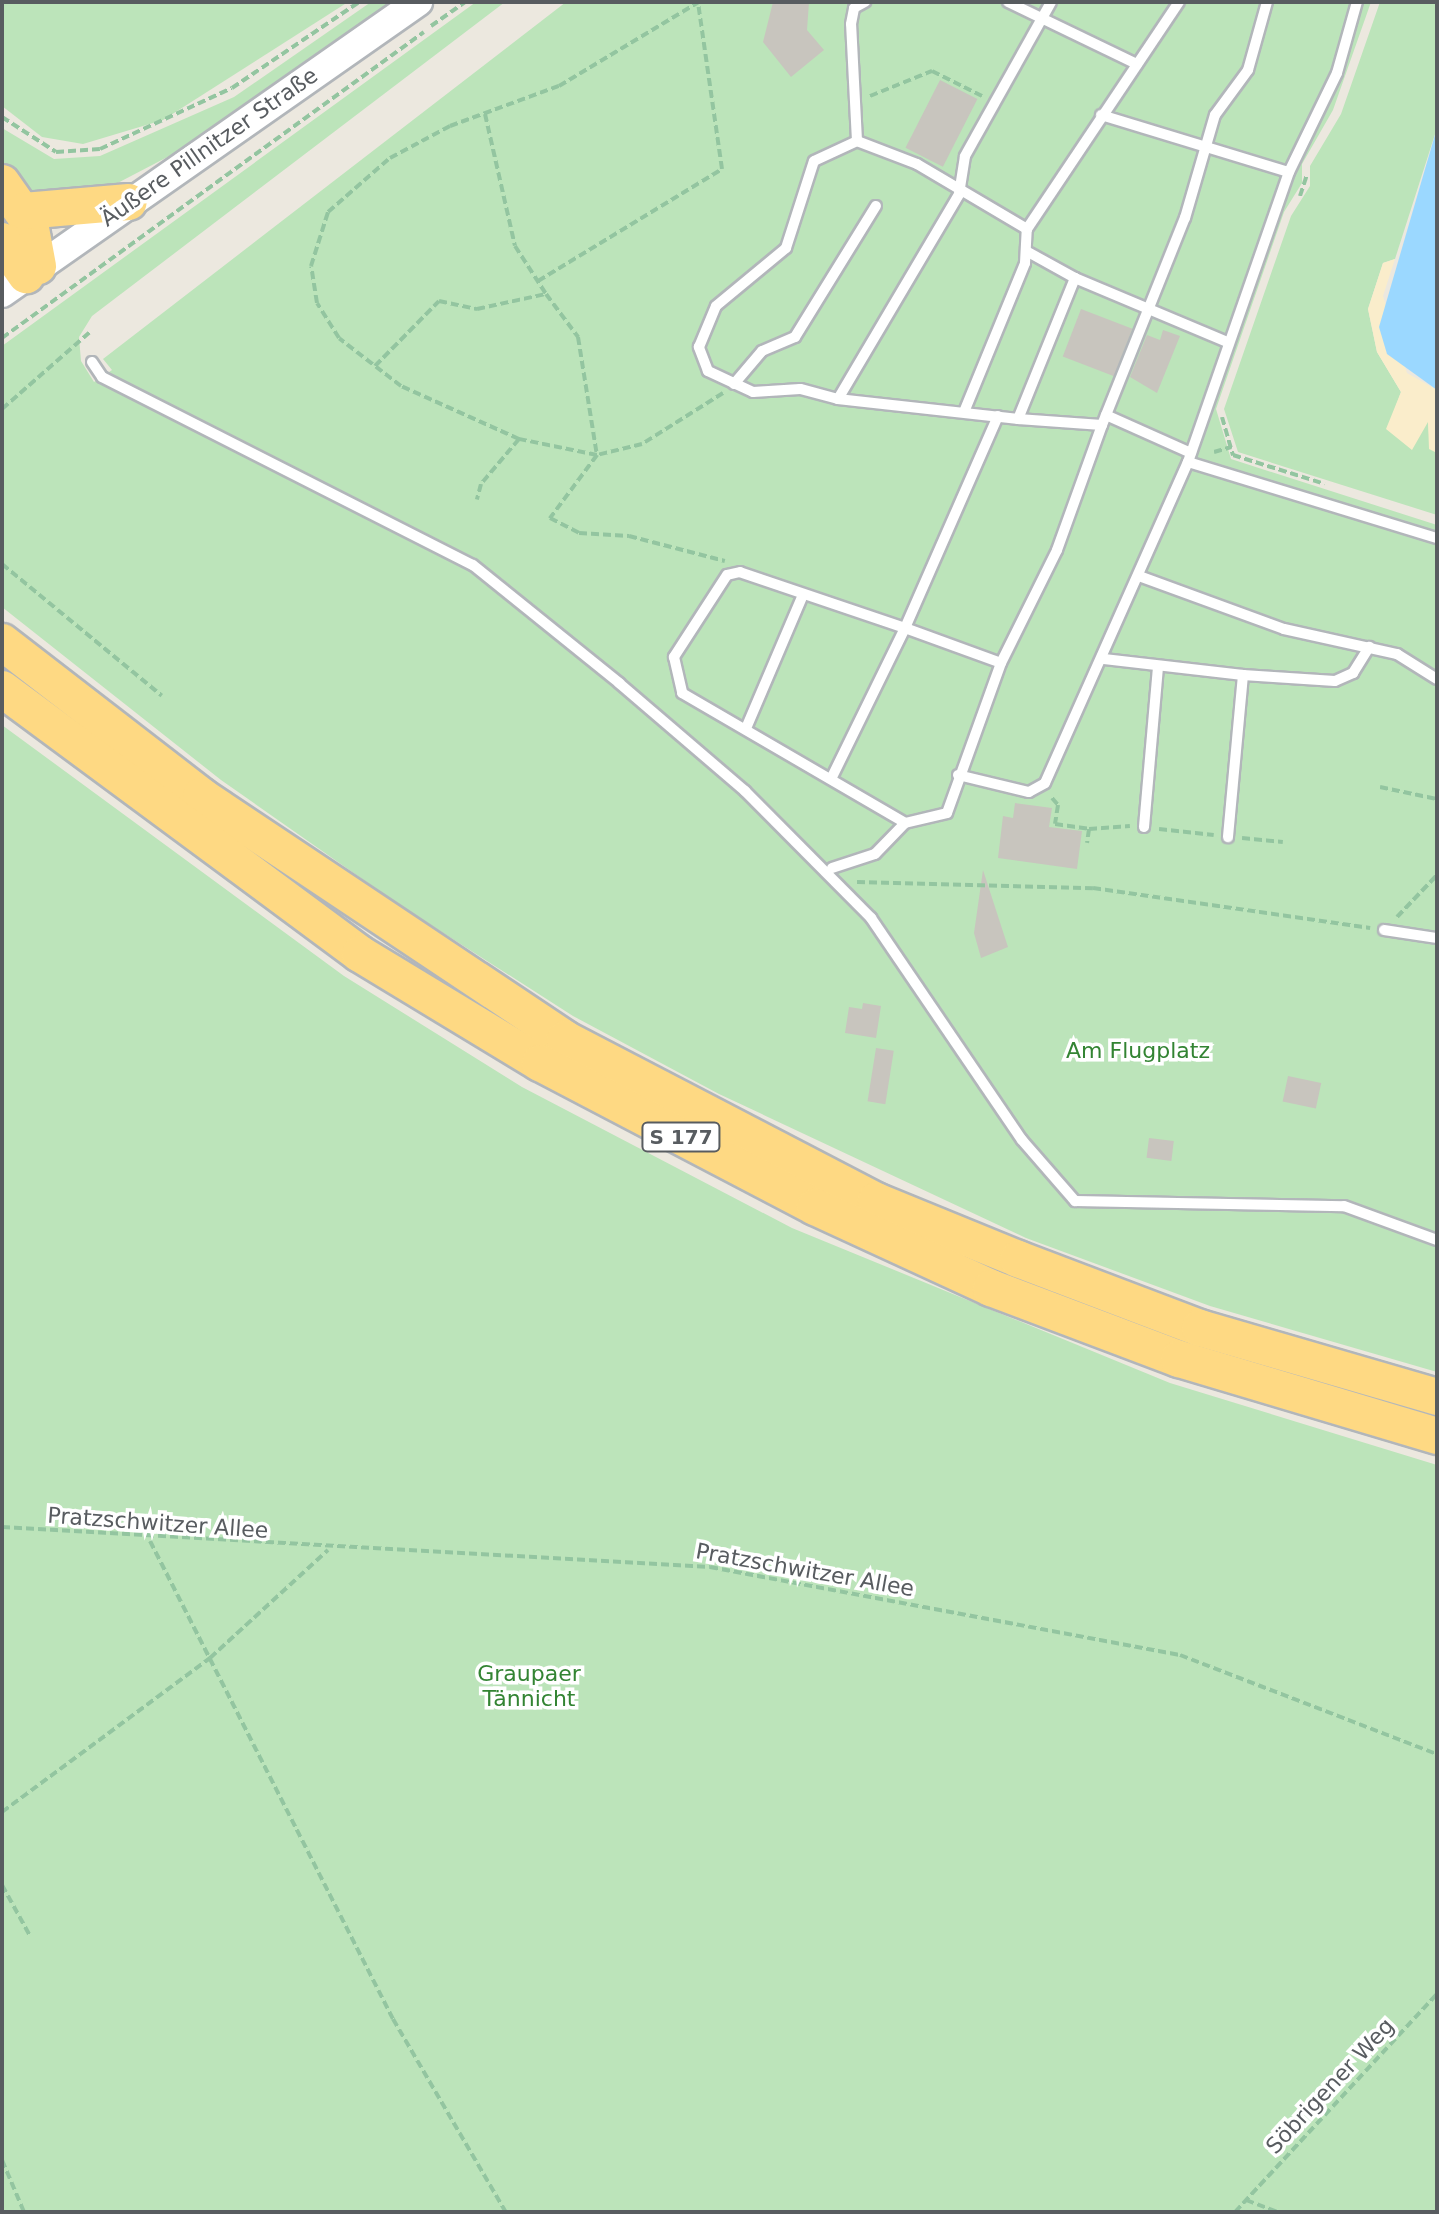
<!DOCTYPE html>
<html>
<head>
<meta charset="utf-8">
<style>
  body { margin:0 }
  #map { position:relative; width:1439px; height:2214px; overflow:hidden; background:#ece8df; font-family:"DejaVu Sans",sans-serif }
  div>[style] { position:absolute }
  .green>* { inset:0; background:#bce4ba }
  .sand>* { inset:0; background:#faedcb }
  .water>* { inset:0; background:#9bd8ff }
  .building>* { inset:0; background:#c8c5be; transform-origin:0 0 }
  .path>* { height:4px; margin-top:-2px; transform-origin:0; background:repeating-linear-gradient(90deg,#93c5a0 0 8px,transparent 0 12px) }
  .roads { filter:drop-shadow(2px 0 #b2b6ba) drop-shadow(-2px 0 #b2b6ba) drop-shadow(0 2px #b2b6ba) drop-shadow(0 -2px #b2b6ba) }
  .lane>* { height:10px; margin:-5px; padding:0 5px; transform-origin:5px; border-radius:5px; background:#fff }
  .secondary>* { height:28px; margin:-14px; padding:0 14px; transform-origin:14px; border-radius:14px; background:#fff }
  .highway>* { height:36px; margin:-18px; padding:0 18px; transform-origin:18px; border-radius:18px; background:#fed983 }
  span { translate:-50% -50%; white-space:nowrap; text-align:center; line-height:1.15; -webkit-text-stroke:7px #fff; paint-order:stroke }
  .shield-label span { padding:2px 6px; background:#fff; border:2px solid; border-radius:6px; -webkit-text-stroke-width:0 }
  .shield-label { font-size:20px; color:#585c60; font-weight:700 }
  .street-label { font-size:22px; color:#585c60 }
  .park-label { font-size:22px; color:#338433 }
  .frame { position:absolute; inset:0; border:4px solid #585c60; pointer-events:none }
</style>
</head>
<body>
<div id="map">
  <div class="green">
    <i style="clip-path:polygon(2px 2px,348px 2px,163px 120px,83px 144px,42px 137px,2px 106px)"></i>
    <i style="clip-path:polygon(371px 2px,401px 2px,200px 140px,87px 199px,39px 198px,2px 170px,2px 128px,54px 159px,100px 156px,234px 97px)"></i>
    <i style="clip-path:polygon(476px 2px,505px 2px,92px 316px,79px 337px,81px 361px,94px 382px,112px 370px,103px 359px,566px 2px,1371px 2px,1333px 110px,1302px 164px,1302px 183px,1284px 212px,1216px 409px,1231px 459px,1437px 525px,1437px 1372px,1210px 1306px,1026px 1238px,719px 1094px,573px 1016px,395px 902px,221px 780px,2px 607px,2px 346px)"></i>
    <i style="clip-path:polygon(1380px 2px,1437px 2px,1437px 128px,1395px 259px,1383px 263px,1368px 309px,1377px 352px,1401px 392px,1387px 430px,1428px 421px,1430px 448px,1437px 453px,1437px 515px,1238px 452px,1224px 409px,1291px 216px,1310px 186px,1310px 166px,1341px 114px)"></i>
    <i style="clip-path:polygon(2px 725px,344px 976px,522px 1087px,792px 1228px,1170px 1383px,1437px 1465px,1437px 2212px,2px 2212px)"></i>
  </div>
  <div class="sand">
    <i style="clip-path:polygon(1395px 259px,1383px 296px,1407px 373px,1437px 390px,1437px 453px,1429px 449px,1428px 422px,1412px 450px,1386px 429px,1401px 392px,1377px 352px,1368px 309px,1383px 263px)"></i>
  </div>
  <div class="water">
    <i style="clip-path:polygon(1437px 128px,1437px 390px,1387px 354px,1379px 327px)"></i>
  </div>
  <div class="building">
    <i style="clip-path:polygon(773px 2px,809px 2px,807px 30px,824px 50px,791px 77px,763px 42px)"></i>
    <i style="left:940px;top:80px;width:42px;height:76px;rotate:27deg"></i>
    <i style="left:1081px;top:309px;width:55px;height:51px;rotate:21deg"></i>
    <i style="clip-path:polygon(1163px 330px,1180px 336px,1157px 393px,1130px 377px,1147px 335px,1160px 340px)"></i>
    <i style="clip-path:polygon(1015px 803px,1052px 808px,1049px 827px,1082px 831px,1077px 869px,998px 858px,1003px 816px,1013px 818px)"></i>
    <i style="clip-path:polygon(983px 870px,1008px 947px,981px 958px,974px 933px)"></i>
    <i style="clip-path:polygon(863px 1003px,881px 1006px,876px 1038px,845px 1033px,849px 1007px,862px 1009px)"></i>
    <i style="left:876px;top:1048px;width:18px;height:54px;rotate:9deg"></i>
    <i style="left:1288px;top:1076px;width:34px;height:26px;rotate:12deg"></i>
    <i style="left:1149px;top:1138px;width:25px;height:20px;rotate:7deg"></i>
  </div>
  <div class="path">
    <i style="left:431px;top:26px;width:42px;rotate:-35.2deg"></i>
    <i style="left:870px;top:96px;width:67px;rotate:-22deg"></i>
    <i style="left:932px;top:71px;width:56px;rotate:26.6deg"></i>
    <i style="left:485px;top:114px;width:135px;rotate:77.2deg"></i>
    <i style="left:515px;top:246px;width:57px;rotate:57.1deg"></i>
    <i style="left:2px;top:117px;width:64px;rotate:32.9deg"></i>
    <i style="left:56px;top:152px;width:44px;rotate:-3.9deg"></i>
    <i style="left:100px;top:149px;width:145px;rotate:-24.8deg"></i>
    <i style="left:232px;top:88px;width:153px;rotate:-34.1deg"></i>
    <i style="left:1300px;top:196px;width:23px;rotate:-72deg"></i>
    <i style="left:538px;top:281px;width:215px;rotate:-31.3deg"></i>
    <i style="left:722px;top:169px;width:168px;rotate:-98.2deg"></i>
    <i style="left:2px;top:338px;width:521px;rotate:-35.95deg"></i>
    <i style="left:375px;top:366px;width:91px;rotate:-45.4deg"></i>
    <i style="left:439px;top:301px;width:39px;rotate:12deg"></i>
    <i style="left:477px;top:309px;width:71px;rotate:-12.3deg"></i>
    <i style="left:546px;top:294px;width:54px;rotate:53.3deg"></i>
    <i style="left:578px;top:337px;width:120px;rotate:80.9deg"></i>
    <i style="left:597px;top:455px;width:80px;rotate:-168.4deg"></i>
    <i style="left:519px;top:439px;width:59px;rotate:130.2deg"></i>
    <i style="left:481px;top:484px;width:16px;rotate:105deg"></i>
    <i style="left:723px;top:393px;width:96px;rotate:147.8deg"></i>
    <i style="left:642px;top:444px;width:46px;rotate:166.3deg"></i>
    <i style="left:597px;top:455px;width:79px;rotate:126.7deg"></i>
    <i style="left:550px;top:518px;width:33px;rotate:27deg"></i>
    <i style="left:579px;top:533px;width:50px;rotate:3.4deg"></i>
    <i style="left:629px;top:536px;width:99px;rotate:14.6deg"></i>
    <i style="left:2px;top:409px;width:118px;rotate:-41.2deg"></i>
    <i style="left:1222px;top:417px;width:40px;rotate:74deg"></i>
    <i style="left:1233px;top:455px;width:96px;rotate:17.5deg"></i>
    <i style="left:519px;top:439px;width:129px;rotate:-155.8deg"></i>
    <i style="left:401px;top:386px;width:78px;rotate:-142.3deg"></i>
    <i style="left:339px;top:338px;width:41px;rotate:-122.2deg"></i>
    <i style="left:317px;top:303px;width:37px;rotate:-99deg"></i>
    <i style="left:311px;top:266px;width:57px;rotate:-72.5deg"></i>
    <i style="left:328px;top:212px;width:82px;rotate:-41.1deg"></i>
    <i style="left:390px;top:158px;width:68px;rotate:-28.1deg"></i>
    <i style="left:450px;top:126px;width:116px;rotate:-20.2deg"></i>
    <i style="left:559px;top:86px;width:163px;rotate:-31deg"></i>
    <i style="left:1214px;top:452px;width:18px;rotate:-16deg"></i>
    <i style="left:2px;top:564px;width:207px;rotate:39.5deg"></i>
    <i style="left:1380px;top:787px;width:58px;rotate:11.9deg"></i>
    <i style="left:1052px;top:798px;width:9px;rotate:49deg"></i>
    <i style="left:1058px;top:805px;width:19px;rotate:99deg"></i>
    <i style="left:1055px;top:824px;width:34px;rotate:8deg"></i>
    <i style="left:1089px;top:829px;width:14px;rotate:98deg"></i>
    <i style="left:1089px;top:829px;width:41px;rotate:-4.2deg"></i>
    <i style="left:1159px;top:829px;width:55px;rotate:6.2deg"></i>
    <i style="left:1242px;top:838px;width:41px;rotate:5.6deg"></i>
    <i style="left:857px;top:882px;width:236px;rotate:1.5deg"></i>
    <i style="left:1093px;top:888px;width:280px;rotate:8.2deg"></i>
    <i style="left:1397px;top:917px;width:58px;rotate:-46.4deg"></i>
    <i style="left:2px;top:1527px;width:709px;rotate:3.23deg"></i>
    <i style="left:710px;top:1567px;width:478px;rotate:10.6deg"></i>
    <i style="left:1180px;top:1655px;width:275px;rotate:21.1deg"></i>
    <i style="left:150px;top:1541px;width:536px;rotate:63.05deg"></i>
    <i style="left:393px;top:2019px;width:224px;rotate:59.7deg"></i>
    <i style="left:2px;top:1812px;width:259px;rotate:-36.5deg"></i>
    <i style="left:210px;top:1658px;width:160px;rotate:-42.5deg"></i>
    <i style="left:2px;top:1885px;width:58px;rotate:61.2deg"></i>
    <i style="left:2px;top:2160px;width:56px;rotate:67.1deg"></i>
    <i style="left:1246px;top:2200px;width:34px;rotate:21deg"></i>
    <i style="left:1235px;top:2212px;width:297px;rotate:-47.2deg"></i>
  </div>
  <div class="roads">
    <div class="lane">
      <i style="left:1008px;top:2px;width:143px;rotate:25.7deg"></i>
      <i style="left:1101px;top:115px;width:196px;rotate:16.9deg"></i>
      <i style="left:857px;top:141px;width:117px;rotate:-92.9deg"></i>
      <i style="left:851px;top:24px;width:16px;rotate:-79deg"></i>
      <i style="left:854px;top:8px;width:13px;rotate:-29deg"></i>
      <i style="left:1028px;top:252px;width:54px;rotate:29deg"></i>
      <i style="left:1075px;top:278px;width:152px;rotate:112deg"></i>
      <i style="left:1018px;top:419px;width:181px;rotate:-173.7deg"></i>
      <i style="left:838px;top:399px;width:238px;rotate:-59.4deg"></i>
      <i style="left:959px;top:194px;width:38px;rotate:-81deg"></i>
      <i style="left:965px;top:156px;width:176px;rotate:-60.8deg"></i>
      <i style="left:1075px;top:278px;width:165px;rotate:22.8deg"></i>
      <i style="left:92px;top:362px;width:18px;rotate:56deg"></i>
      <i style="left:102px;top:377px;width:416px;rotate:26.9deg"></i>
      <i style="left:473px;top:565px;width:188px;rotate:38.9deg"></i>
      <i style="left:619px;top:683px;width:166px;rotate:40.6deg"></i>
      <i style="left:745px;top:791px;width:179px;rotate:45.2deg"></i>
      <i style="left:871px;top:918px;width:268px;rotate:55.8deg"></i>
      <i style="left:1022px;top:1140px;width:81px;rotate:49deg"></i>
      <i style="left:1075px;top:1201px;width:269px;rotate:1.1deg"></i>
      <i style="left:1344px;top:1206px;width:99px;rotate:20.1deg"></i>
      <i style="left:734px;top:384px;width:43px;rotate:-49.7deg"></i>
      <i style="left:762px;top:351px;width:36px;rotate:-23deg"></i>
      <i style="left:795px;top:337px;width:154px;rotate:-58.3deg"></i>
      <i style="left:838px;top:399px;width:39px;rotate:-165deg"></i>
      <i style="left:800px;top:389px;width:47px;rotate:176.3deg"></i>
      <i style="left:753px;top:392px;width:50px;rotate:-155deg"></i>
      <i style="left:708px;top:371px;width:26px;rotate:-111deg"></i>
      <i style="left:699px;top:347px;width:44px;rotate:-67.5deg"></i>
      <i style="left:716px;top:306px;width:91px;rotate:-39.6deg"></i>
      <i style="left:786px;top:248px;width:91px;rotate:-72.2deg"></i>
      <i style="left:814px;top:161px;width:47px;rotate:-24.9deg"></i>
      <i style="left:857px;top:141px;width:64px;rotate:21deg"></i>
      <i style="left:917px;top:164px;width:128px;rotate:30.6deg"></i>
      <i style="left:964px;top:412px;width:161px;rotate:-67.7deg"></i>
      <i style="left:1025px;top:263px;width:34px;rotate:-87deg"></i>
      <i style="left:1027px;top:229px;width:273px;rotate:-56.2deg"></i>
      <i style="left:1106px;top:415px;width:93px;rotate:24.1deg"></i>
      <i style="left:998px;top:416px;width:232px;rotate:113.7deg"></i>
      <i style="left:905px;top:628px;width:102px;rotate:20deg"></i>
      <i style="left:1001px;top:663px;width:126px;rotate:-63.6deg"></i>
      <i style="left:1057px;top:550px;width:133px;rotate:-70.2deg"></i>
      <i style="left:1018px;top:419px;width:84px;rotate:4.1deg"></i>
      <i style="left:1102px;top:425px;width:223px;rotate:-68.2deg"></i>
      <i style="left:1185px;top:218px;width:107px;rotate:-73.8deg"></i>
      <i style="left:1215px;top:115px;width:56px;rotate:-53.7deg"></i>
      <i style="left:1248px;top:70px;width:71px;rotate:-74.4deg"></i>
      <i style="left:1188px;top:462px;width:260px;rotate:17deg"></i>
      <i style="left:1139px;top:576px;width:154px;rotate:20.1deg"></i>
      <i style="left:1284px;top:629px;width:116px;rotate:12.5deg"></i>
      <i style="left:1397px;top:654px;width:47px;rotate:32deg"></i>
      <i style="left:1104px;top:659px;width:140px;rotate:6.6deg"></i>
      <i style="left:1243px;top:675px;width:163px;rotate:95.3deg"></i>
      <i style="left:1243px;top:675px;width:92px;rotate:3.7deg"></i>
      <i style="left:1335px;top:681px;width:20px;rotate:-24deg"></i>
      <i style="left:1353px;top:673px;width:31px;rotate:-58deg"></i>
      <i style="left:747px;top:726px;width:140px;rotate:-66.9deg"></i>
      <i style="left:958px;top:775px;width:73px;rotate:13.5deg"></i>
      <i style="left:1029px;top:792px;width:18px;rotate:-29deg"></i>
      <i style="left:1045px;top:783px;width:351px;rotate:-66deg"></i>
      <i style="left:1188px;top:462px;width:307px;rotate:-70.8deg"></i>
      <i style="left:1289px;top:172px;width:110px;rotate:-64.1deg"></i>
      <i style="left:1337px;top:73px;width:74px;rotate:-74.3deg"></i>
      <i style="left:832px;top:777px;width:166px;rotate:-63.9deg"></i>
      <i style="left:905px;top:628px;width:174px;rotate:-161.3deg"></i>
      <i style="left:740px;top:572px;width:13px;rotate:167deg"></i>
      <i style="left:727px;top:575px;width:98px;rotate:122.9deg"></i>
      <i style="left:674px;top:657px;width:37px;rotate:77deg"></i>
      <i style="left:682px;top:693px;width:258px;rotate:30.2deg"></i>
      <i style="left:1144px;top:827px;width:161px;rotate:-85deg"></i>
      <i style="left:832px;top:868px;width:45px;rotate:-18deg"></i>
      <i style="left:875px;top:854px;width:43px;rotate:-45.9deg"></i>
      <i style="left:905px;top:823px;width:43px;rotate:-13.4deg"></i>
      <i style="left:947px;top:813px;width:159px;rotate:-70.2deg"></i>
      <i style="left:1384px;top:930px;width:54px;rotate:8.6deg"></i>
    </div>
    <div class="secondary">
      <i style="left:2px;top:293px;width:508px;rotate:-34.97deg"></i>
    </div>
    <div class="highway">
      <i style="left:2px;top:183px;width:49px;rotate:55deg"></i>
      <i style="left:30px;top:223px;width:44px;rotate:79.5deg"></i>
      <i style="left:24px;top:211px;width:105px;rotate:-4.9deg"></i>
      <i style="left:2px;top:241px;width:42px;rotate:54.8deg"></i>
      <i style="left:2px;top:642px;width:252px;rotate:37.7deg"></i>
      <i style="left:201px;top:796px;width:438px;rotate:33.7deg"></i>
      <i style="left:565px;top:1039px;width:351px;rotate:27.5deg"></i>
      <i style="left:876px;top:1201px;width:153px;rotate:22.2deg"></i>
      <i style="left:1018px;top:1259px;width:195px;rotate:20.8deg"></i>
      <i style="left:1200px;top:1328px;width:247px;rotate:16.2deg"></i>
      <i style="left:2px;top:689px;width:445px;rotate:36.5deg"></i>
      <i style="left:360px;top:954px;width:210px;rotate:31.2deg"></i>
      <i style="left:540px;top:1063px;width:310px;rotate:27.6deg"></i>
      <i style="left:815px;top:1207px;width:194px;rotate:24.7deg"></i>
      <i style="left:991px;top:1288px;width:201px;rotate:20.7deg"></i>
      <i style="left:1179px;top:1359px;width:269px;rotate:16.6deg"></i>
    </div>
  </div>
  <div class="shield-label">
    <span style="left:681px;top:1137px">S 177</span>
  </div>
  <div class="street-label">
    <span style="left:209px;top:147px;rotate:-35deg">Äußere Pillnitzer Straße</span>
    <span style="left:158px;top:1523px;rotate:4deg">Pratzschwitzer Allee</span>
    <span style="left:805px;top:1570px;rotate:10deg">Pratzschwitzer Allee</span>
    <span style="left:1330px;top:2086px;rotate:-47deg">Söbrigener Weg</span>
  </div>
  <div class="park-label">
    <span style="left:1138px;top:1051px">Am Flugplatz</span>
    <span style="left:529px;top:1686px">Graupaer<br>Tännicht</span>
  </div>
  <div class="frame"></div>
</div>
</body>
</html>
